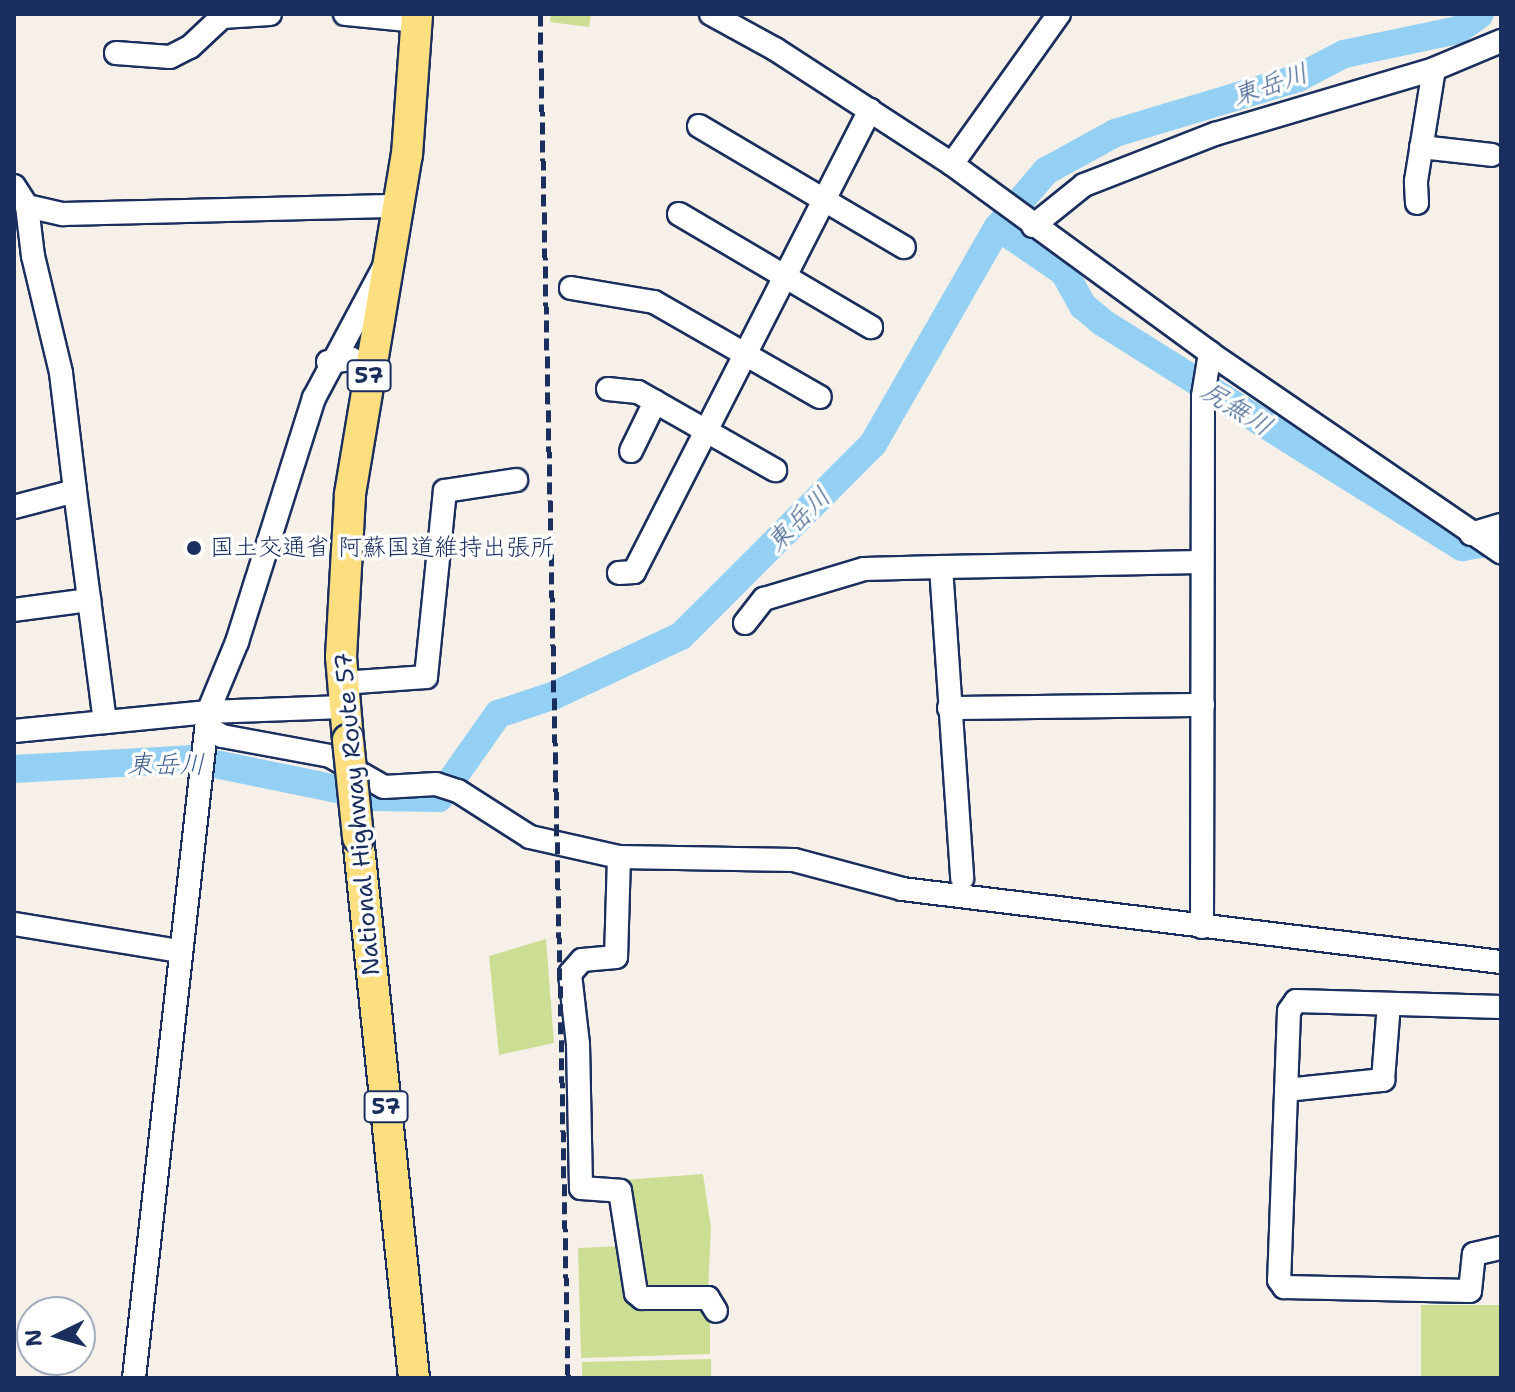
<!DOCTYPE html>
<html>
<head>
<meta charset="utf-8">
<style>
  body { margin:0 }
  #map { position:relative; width:1515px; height:1392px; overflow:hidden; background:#f7f0e8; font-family:"Shantell Sans","Klee One",sans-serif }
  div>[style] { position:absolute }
  .green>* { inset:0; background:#cbde93; transform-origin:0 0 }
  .river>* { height:28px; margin:-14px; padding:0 14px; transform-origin:14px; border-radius:14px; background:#94d0f4 }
  .roads { filter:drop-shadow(2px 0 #1b2f5e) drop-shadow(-2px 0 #1b2f5e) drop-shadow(0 2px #1b2f5e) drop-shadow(0 -2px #1b2f5e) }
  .minor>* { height:22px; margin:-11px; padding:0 11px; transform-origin:11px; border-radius:11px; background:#fff }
  .highway>* { height:30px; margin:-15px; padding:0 15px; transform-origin:15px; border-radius:15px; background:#fedf80 }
  .rail>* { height:5px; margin-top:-2.5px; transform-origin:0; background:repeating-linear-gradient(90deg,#1b2f5e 0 12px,transparent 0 18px) }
  .bridges { filter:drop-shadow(2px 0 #1b2f5e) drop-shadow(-2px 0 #1b2f5e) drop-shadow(0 2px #1b2f5e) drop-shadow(0 -2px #1b2f5e) }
  .highway-bridge>* { height:30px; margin:-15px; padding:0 15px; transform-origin:15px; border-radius:15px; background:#fedf80 }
  .dots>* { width:22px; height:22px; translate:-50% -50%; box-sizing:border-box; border:4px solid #fff; border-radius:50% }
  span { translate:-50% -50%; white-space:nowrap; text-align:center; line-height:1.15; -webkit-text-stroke:7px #fff; paint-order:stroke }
  .shield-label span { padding:2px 6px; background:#fff; border:2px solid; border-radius:6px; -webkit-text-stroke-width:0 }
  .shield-label { font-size:22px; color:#1b2f5e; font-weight:700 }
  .poi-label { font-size:24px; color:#1b2f5e }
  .left { translate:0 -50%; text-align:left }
  .street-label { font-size:24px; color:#1b2f5e }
  .water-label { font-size:26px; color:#3f5f8b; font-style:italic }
  .frame { position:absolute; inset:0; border:16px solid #1b2f5e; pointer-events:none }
  .north { position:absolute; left:16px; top:1296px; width:80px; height:80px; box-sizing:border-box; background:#fff; border:2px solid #a4acbf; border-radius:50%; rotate:265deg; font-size:22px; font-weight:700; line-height:32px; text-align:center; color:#1b2f5e }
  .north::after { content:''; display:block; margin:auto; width:28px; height:36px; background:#1b2f5e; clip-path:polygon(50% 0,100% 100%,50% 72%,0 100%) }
</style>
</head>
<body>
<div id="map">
  <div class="green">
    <i style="clip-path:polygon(551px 14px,591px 14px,589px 27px,550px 22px)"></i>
    <i style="clip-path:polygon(546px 939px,554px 1043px,499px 1055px,489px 956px)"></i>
    <i style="clip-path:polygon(703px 1174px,711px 1228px,708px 1291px,644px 1291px,630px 1192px,623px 1180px)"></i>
    <i style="clip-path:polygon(622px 1246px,626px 1289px,704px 1303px,710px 1313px,710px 1354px,581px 1358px,578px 1248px)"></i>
    <i style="left:1501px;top:1305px;width:73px;height:80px;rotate:90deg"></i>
    <i style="clip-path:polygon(711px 1359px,711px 1378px,582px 1378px,582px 1362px)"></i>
  </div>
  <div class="river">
    <i style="left:998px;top:227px;width:80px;rotate:34.3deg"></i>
    <i style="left:1064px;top:272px;width:39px;rotate:61deg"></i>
    <i style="left:1083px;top:306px;width:25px;rotate:40deg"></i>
    <i style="left:1102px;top:322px;width:222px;rotate:32.1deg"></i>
    <i style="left:1290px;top:440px;width:203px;rotate:31.9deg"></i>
    <i style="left:1462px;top:547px;width:39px;rotate:-9deg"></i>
    <i style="left:14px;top:769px;width:177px;rotate:-3.2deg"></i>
    <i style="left:191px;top:759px;width:189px;rotate:11.6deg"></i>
    <i style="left:376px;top:797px;width:63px;rotate:0.9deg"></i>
    <i style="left:439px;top:798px;width:103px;rotate:-54.9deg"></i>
    <i style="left:498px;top:714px;width:60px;rotate:-18.4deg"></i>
    <i style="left:555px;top:695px;width:139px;rotate:-25.1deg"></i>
    <i style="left:681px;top:636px;width:272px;rotate:-45deg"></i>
    <i style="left:873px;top:444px;width:250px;rotate:-60.1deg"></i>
    <i style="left:998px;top:227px;width:74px;rotate:-49.4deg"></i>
    <i style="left:1046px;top:171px;width:79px;rotate:-28.8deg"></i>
    <i style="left:1115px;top:133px;width:191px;rotate:-16.7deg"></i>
    <i style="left:1298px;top:78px;width:52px;rotate:-27.6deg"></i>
    <i style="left:1344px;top:54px;width:116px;rotate:-11.9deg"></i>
    <i style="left:1458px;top:30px;width:27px;rotate:-36deg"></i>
  </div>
  <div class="roads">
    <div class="minor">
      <i style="left:345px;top:14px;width:72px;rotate:5.6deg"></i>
      <i style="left:711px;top:14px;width:73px;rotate:28.7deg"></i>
      <i style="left:775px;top:49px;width:211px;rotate:33deg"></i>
      <i style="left:952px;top:164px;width:320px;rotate:36.2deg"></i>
      <i style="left:1210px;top:353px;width:353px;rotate:34.4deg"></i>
      <i style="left:116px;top:53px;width:54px;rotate:4.2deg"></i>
      <i style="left:170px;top:57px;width:22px;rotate:-27deg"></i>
      <i style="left:190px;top:47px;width:44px;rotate:-43.2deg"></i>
      <i style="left:222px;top:17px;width:48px;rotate:-3.6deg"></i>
      <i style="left:699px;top:126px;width:238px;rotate:30.6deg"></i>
      <i style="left:1421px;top:147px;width:71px;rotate:6.4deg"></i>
      <i style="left:952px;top:164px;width:184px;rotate:-54.5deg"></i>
      <i style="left:14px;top:186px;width:24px;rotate:57deg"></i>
      <i style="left:27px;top:206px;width:37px;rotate:13deg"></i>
      <i style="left:63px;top:214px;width:337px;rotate:-1.4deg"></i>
      <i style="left:1417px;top:203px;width:22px;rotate:-93deg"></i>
      <i style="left:1416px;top:181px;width:113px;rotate:-80.9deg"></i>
      <i style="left:27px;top:206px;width:50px;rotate:83.2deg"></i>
      <i style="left:33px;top:256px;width:120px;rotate:76.5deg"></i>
      <i style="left:61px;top:373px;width:119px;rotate:83.2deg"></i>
      <i style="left:679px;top:214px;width:223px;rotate:30.5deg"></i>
      <i style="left:1033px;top:226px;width:65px;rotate:-38.8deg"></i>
      <i style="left:1084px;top:185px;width:141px;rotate:-21.3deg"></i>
      <i style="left:1215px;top:134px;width:228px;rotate:-16.5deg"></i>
      <i style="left:1434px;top:69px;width:73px;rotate:-22.7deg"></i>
      <i style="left:571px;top:288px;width:84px;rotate:9.6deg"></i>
      <i style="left:654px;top:302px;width:191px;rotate:29.8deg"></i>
      <i style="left:328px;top:362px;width:24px;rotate:-7deg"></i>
      <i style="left:352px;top:359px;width:24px;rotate:45deg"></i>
      <i style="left:608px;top:389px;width:30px;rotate:6deg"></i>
      <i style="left:638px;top:392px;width:158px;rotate:29.7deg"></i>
      <i style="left:631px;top:451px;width:55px;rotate:-63.9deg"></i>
      <i style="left:14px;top:507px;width:63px;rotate:-14.7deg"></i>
      <i style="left:75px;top:491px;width:233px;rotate:82.6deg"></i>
      <i style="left:1471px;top:534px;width:31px;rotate:-17deg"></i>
      <i style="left:941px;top:567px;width:261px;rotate:-1.1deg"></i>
      <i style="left:619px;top:573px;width:15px;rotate:-4deg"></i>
      <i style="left:634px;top:572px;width:519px;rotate:-62.94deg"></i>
      <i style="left:14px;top:610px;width:76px;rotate:-7.6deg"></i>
      <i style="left:745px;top:623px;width:31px;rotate:-52deg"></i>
      <i style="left:764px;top:599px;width:104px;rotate:-16.7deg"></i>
      <i style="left:864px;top:569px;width:77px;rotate:-1.5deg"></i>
      <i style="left:941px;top:567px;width:312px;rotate:86.1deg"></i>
      <i style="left:342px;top:683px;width:84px;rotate:-4.1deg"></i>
      <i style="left:426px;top:677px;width:187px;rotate:-84.2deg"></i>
      <i style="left:445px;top:491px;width:72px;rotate:-8.8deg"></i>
      <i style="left:949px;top:708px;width:254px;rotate:-0.7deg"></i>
      <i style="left:207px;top:727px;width:17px;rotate:31deg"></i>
      <i style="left:222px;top:736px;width:110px;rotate:10.5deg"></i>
      <i style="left:330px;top:756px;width:62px;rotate:29.9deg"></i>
      <i style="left:384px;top:787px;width:52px;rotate:-3.3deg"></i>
      <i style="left:436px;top:784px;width:23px;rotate:18deg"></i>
      <i style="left:458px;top:791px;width:85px;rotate:32.6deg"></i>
      <i style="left:530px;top:837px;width:91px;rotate:12.7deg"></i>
      <i style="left:619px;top:857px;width:175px;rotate:1deg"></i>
      <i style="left:794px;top:860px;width:112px;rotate:15deg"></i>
      <i style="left:902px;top:889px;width:603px;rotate:6.95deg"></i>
      <i style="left:14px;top:731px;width:195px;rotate:-5.6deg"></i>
      <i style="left:208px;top:712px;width:135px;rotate:-2.1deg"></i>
      <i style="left:619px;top:857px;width:100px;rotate:91.7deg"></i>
      <i style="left:616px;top:957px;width:34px;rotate:175deg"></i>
      <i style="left:582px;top:960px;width:18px;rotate:131deg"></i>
      <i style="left:570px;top:974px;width:70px;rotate:83.5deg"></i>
      <i style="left:578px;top:1044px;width:144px;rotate:88.8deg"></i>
      <i style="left:581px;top:1188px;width:39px;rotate:4deg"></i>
      <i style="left:620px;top:1191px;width:103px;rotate:81.1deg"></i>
      <i style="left:636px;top:1293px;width:8px;rotate:40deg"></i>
      <i style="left:642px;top:1298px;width:66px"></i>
      <i style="left:708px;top:1298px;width:15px;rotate:58deg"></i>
      <i style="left:14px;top:924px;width:167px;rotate:9.3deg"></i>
      <i style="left:1202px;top:927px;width:531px;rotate:-89.89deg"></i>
      <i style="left:1203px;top:396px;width:44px;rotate:-80.8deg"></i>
      <i style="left:1501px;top:1007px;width:205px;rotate:-178.3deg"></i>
      <i style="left:1296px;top:1001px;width:12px;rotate:125deg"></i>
      <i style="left:1289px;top:1011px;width:269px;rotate:92.1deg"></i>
      <i style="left:1279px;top:1280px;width:9px;rotate:54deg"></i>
      <i style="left:1284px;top:1287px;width:186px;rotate:1.2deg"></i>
      <i style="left:1470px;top:1291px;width:37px;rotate:-84deg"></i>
      <i style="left:1474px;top:1254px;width:28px;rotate:-13deg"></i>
      <i style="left:1286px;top:1090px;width:98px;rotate:-5.9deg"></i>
      <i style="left:1383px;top:1080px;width:76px;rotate:-85.5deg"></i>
      <i style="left:134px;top:1378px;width:670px;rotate:-83.66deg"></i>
      <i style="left:208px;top:712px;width:76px;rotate:-67.5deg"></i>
      <i style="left:237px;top:642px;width:256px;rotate:-72.5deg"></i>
      <i style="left:314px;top:398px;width:149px;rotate:-61.9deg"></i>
    </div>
    <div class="highway">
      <i style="left:348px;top:740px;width:83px;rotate:-94.8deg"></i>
      <i style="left:341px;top:657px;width:163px;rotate:-86.8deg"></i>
      <i style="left:350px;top:494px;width:344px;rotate:-80.5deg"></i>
      <i style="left:407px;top:155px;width:141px;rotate:-85.9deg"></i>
      <i style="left:358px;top:837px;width:544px;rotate:84.09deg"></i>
    </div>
  </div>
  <div class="rail">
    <i style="left:540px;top:14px;width:1364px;rotate:88.82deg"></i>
  </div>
  <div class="bridges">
    <div class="highway-bridge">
      <i style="left:348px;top:740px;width:98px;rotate:84.1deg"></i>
    </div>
  </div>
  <div class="dots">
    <i style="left:194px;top:548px;background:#1b2f5e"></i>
  </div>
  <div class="shield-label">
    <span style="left:369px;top:376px">57</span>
    <span style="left:386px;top:1107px">57</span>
  </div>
  <div class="poi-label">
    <span class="left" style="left:210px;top:548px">国土交通省 阿蘇国道維持出張所</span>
  </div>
  <div class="street-label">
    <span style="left:358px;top:814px;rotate:-95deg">National Highway Route 57</span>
  </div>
  <div class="water-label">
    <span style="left:1270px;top:84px;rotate:-19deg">東岳川</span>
    <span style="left:1237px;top:408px;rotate:32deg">尻無川</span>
    <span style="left:798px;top:519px;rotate:-45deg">東岳川</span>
    <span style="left:166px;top:764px">東岳川</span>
  </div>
  <div class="frame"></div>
  <div class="north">N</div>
</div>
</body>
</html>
